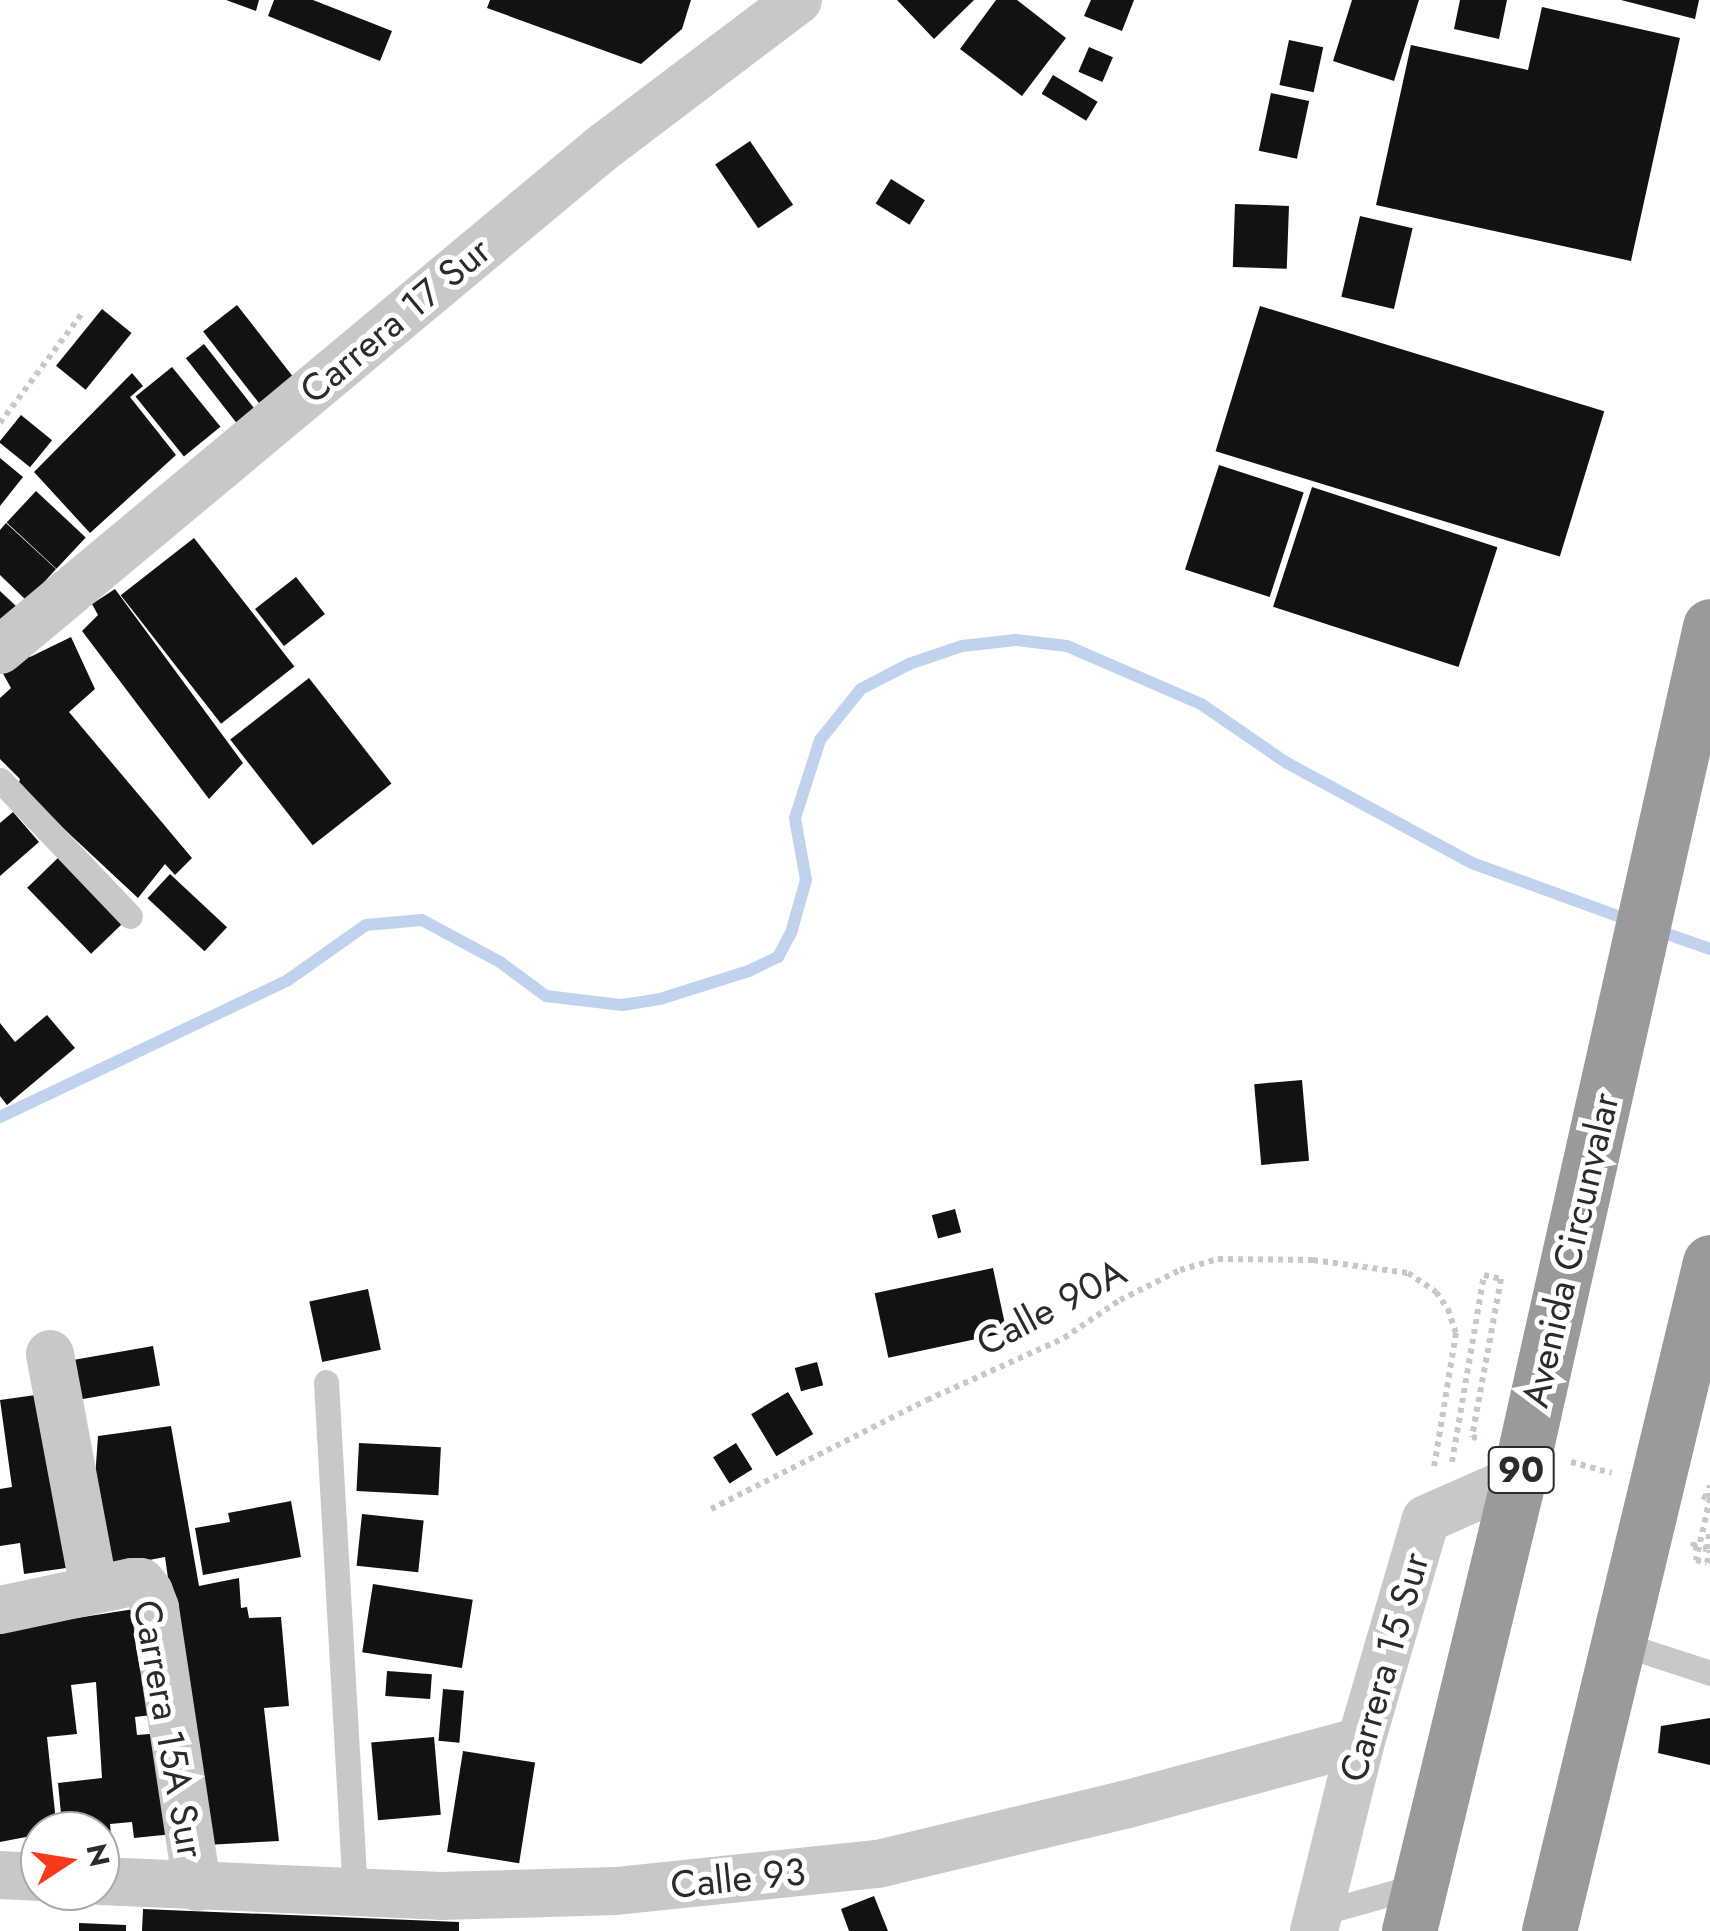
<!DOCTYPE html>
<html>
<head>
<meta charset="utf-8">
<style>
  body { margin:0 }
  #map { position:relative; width:1710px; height:1931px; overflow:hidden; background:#fff; font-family:Jost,sans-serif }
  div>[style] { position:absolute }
  .stream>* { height:12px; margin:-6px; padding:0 6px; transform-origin:6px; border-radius:6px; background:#c0d2ee }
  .building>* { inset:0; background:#121212; transform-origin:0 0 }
  .path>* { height:6px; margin-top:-3px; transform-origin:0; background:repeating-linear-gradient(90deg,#c8c8c8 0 5px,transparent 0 10px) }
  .service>* { height:25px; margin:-12.5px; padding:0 12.5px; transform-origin:12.5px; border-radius:12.5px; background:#c8c8c8 }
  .minor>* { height:48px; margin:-24px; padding:0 24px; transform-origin:24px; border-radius:24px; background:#c8c8c8 }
  .trunk>* { height:55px; margin:-27.5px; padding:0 27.5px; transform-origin:27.5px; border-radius:27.5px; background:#9a9a9a }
  span { translate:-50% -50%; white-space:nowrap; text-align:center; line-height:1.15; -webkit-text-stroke:10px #fff; paint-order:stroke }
  .shield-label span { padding:2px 8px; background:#fff; border:2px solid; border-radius:8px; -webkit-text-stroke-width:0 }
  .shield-label { font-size:35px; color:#2b2b2b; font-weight:700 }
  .street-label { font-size:38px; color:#2b2b2b }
  .north { position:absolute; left:20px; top:1811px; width:100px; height:100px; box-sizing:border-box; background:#fff; border:2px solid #aaa; border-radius:50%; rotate:78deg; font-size:28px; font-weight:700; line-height:40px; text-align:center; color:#2b2b2b }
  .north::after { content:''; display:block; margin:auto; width:35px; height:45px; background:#f53b1b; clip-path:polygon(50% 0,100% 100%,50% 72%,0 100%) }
</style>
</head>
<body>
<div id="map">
  <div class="stream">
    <i style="left:1653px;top:929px;width:60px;rotate:19.3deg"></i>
    <i style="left:0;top:1117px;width:319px;rotate:-25.4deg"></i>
    <i style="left:288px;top:980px;width:95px;rotate:-35.2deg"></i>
    <i style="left:366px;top:925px;width:56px;rotate:-5.1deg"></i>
    <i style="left:422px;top:920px;width:89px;rotate:28.3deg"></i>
    <i style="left:500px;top:962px;width:57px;rotate:36.5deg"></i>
    <i style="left:546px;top:996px;width:77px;rotate:6.8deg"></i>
    <i style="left:622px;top:1005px;width:38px;rotate:-9deg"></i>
    <i style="left:660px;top:999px;width:93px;rotate:-17.5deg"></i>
    <i style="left:749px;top:971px;width:32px;rotate:-26deg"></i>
    <i style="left:778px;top:957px;width:27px;rotate:-62deg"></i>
    <i style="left:791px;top:933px;width:55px;rotate:-74.2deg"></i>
    <i style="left:806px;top:880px;width:63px;rotate:-100.1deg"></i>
    <i style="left:795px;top:818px;width:82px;rotate:-72.2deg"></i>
    <i style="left:820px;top:740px;width:65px;rotate:-51.2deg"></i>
    <i style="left:861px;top:689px;width:54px;rotate:-27.5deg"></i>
    <i style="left:909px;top:664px;width:56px;rotate:-18.8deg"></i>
    <i style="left:962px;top:646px;width:54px;rotate:-6.3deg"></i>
    <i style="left:1016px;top:640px;width:51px;rotate:6.7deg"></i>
    <i style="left:1067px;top:646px;width:146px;rotate:23.4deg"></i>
    <i style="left:1201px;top:704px;width:104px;rotate:34.5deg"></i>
    <i style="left:1287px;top:763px;width:210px;rotate:28.4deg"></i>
    <i style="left:1472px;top:863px;width:167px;rotate:20deg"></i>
  </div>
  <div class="building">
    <i style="clip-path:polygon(226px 0,259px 0,256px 11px)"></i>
    <i style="clip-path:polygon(274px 0,313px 0,392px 31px,380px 61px,268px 16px)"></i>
    <i style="clip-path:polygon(490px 0,691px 0,682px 29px,641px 64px,487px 8px)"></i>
    <i style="clip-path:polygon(897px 0,974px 0,934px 39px)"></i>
    <i style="clip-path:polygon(996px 0,1017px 0,1066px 38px,1022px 96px,960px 49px)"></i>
    <i style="clip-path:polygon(1091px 0,1134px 0,1122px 31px,1084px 16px)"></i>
    <i style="clip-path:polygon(1352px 0,1419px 0,1394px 81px,1333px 61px)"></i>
    <i style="clip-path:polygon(1460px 0,1507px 0,1499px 39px,1454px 29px)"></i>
    <i style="clip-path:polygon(1621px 0,1699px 0,1695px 19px)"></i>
    <i style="clip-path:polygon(1542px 7px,1680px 38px,1631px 261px,1376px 205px,1411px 45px,1528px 70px)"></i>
    <i style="left:1289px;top:40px;width:35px;height:46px;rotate:12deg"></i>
    <i style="left:1089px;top:47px;width:26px;height:27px;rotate:23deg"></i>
    <i style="left:1053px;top:75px;width:52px;height:22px;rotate:31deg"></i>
    <i style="left:1271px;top:93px;width:39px;height:59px;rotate:12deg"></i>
    <i style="left:750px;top:141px;width:77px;height:42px;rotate:56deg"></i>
    <i style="left:891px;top:179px;width:40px;height:29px;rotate:32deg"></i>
    <i style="left:1235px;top:204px;width:54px;height:63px;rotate:2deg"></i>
    <i style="left:1360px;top:216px;width:54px;height:83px;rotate:13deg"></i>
    <i style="left:237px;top:305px;width:91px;height:43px;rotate:52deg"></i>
    <i style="left:1260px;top:306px;width:360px;height:152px;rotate:17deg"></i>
    <i style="left:102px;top:309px;width:38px;height:73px;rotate:39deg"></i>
    <i style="left:204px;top:344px;width:83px;height:23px;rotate:52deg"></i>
    <i style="left:172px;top:367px;width:77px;height:47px;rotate:51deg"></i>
    <i style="clip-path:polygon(132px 373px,143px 386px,130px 397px,176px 455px,90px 533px,34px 472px)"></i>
    <i style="left:21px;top:415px;width:40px;height:35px;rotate:39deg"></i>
    <i style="clip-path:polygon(0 458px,23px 477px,0 506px)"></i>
    <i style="left:1219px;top:465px;width:89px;height:110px;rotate:18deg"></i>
    <i style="left:1312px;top:487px;width:195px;height:126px;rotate:18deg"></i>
    <i style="left:36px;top:491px;width:68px;height:43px;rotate:43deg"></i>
    <i style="clip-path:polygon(6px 523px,56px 569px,27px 601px,0 575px,0 530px)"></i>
    <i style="left:194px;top:538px;width:163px;height:93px;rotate:52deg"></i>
    <i style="left:296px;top:577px;width:47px;height:52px;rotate:52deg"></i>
    <i style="clip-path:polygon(115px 589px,243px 763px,209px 799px,82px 631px,98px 615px,92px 604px)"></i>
    <i style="clip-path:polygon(0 591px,16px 606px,0 623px)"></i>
    <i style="clip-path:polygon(71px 637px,95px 689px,69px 712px,192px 858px,175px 875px,165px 864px,138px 898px,18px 786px,20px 779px,0 759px,0 698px,11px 688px,1px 670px,20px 647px,30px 657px)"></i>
    <i style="left:309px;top:678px;width:134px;height:100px;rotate:52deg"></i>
    <i style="clip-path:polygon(13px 812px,39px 842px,0 876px,0 823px)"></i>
    <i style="left:61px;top:855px;width:92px;height:47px;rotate:46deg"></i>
    <i style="left:170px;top:874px;width:78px;height:33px;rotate:43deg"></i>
    <i style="clip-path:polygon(47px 1015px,75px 1048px,7px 1105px,0 1096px,0 1023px,15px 1042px)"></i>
    <i style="left:1302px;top:1080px;width:81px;height:48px;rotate:85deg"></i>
    <i style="left:955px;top:1209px;width:24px;height:24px;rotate:75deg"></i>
    <i style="left:993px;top:1268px;width:66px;height:121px;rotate:78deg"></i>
    <i style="left:368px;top:1289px;width:62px;height:60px;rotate:78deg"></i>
    <i style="left:153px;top:1346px;width:40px;height:84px;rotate:80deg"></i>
    <i style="left:817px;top:1362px;width:24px;height:23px;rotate:75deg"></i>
    <i style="left:788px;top:1392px;width:49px;height:43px;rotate:59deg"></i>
    <i style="clip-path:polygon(50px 1393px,73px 1567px,24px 1574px,20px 1543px,0 1546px,0 1489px,12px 1487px,0 1400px)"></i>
    <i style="clip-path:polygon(171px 1426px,199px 1586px,239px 1578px,241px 1608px,247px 1607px,249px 1618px,281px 1617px,289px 1706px,264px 1708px,279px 1841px,206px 1845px,165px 1557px,101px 1569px,95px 1478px,98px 1436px)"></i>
    <i style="left:359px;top:1443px;width:82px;height:48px;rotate:3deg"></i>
    <i style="left:736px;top:1443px;width:31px;height:27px;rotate:58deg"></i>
    <i style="clip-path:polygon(291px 1501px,301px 1557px,203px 1575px,195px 1528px,230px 1522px,228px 1513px)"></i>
    <i style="left:362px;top:1514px;width:62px;height:52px;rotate:6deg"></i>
    <i style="left:373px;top:1584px;width:101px;height:69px;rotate:9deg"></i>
    <i style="clip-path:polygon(147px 1607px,160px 1714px,135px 1717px,137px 1735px,162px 1733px,173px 1834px,134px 1838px,132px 1822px,110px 1824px,111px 1836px,100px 1837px,100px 1831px,73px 1831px,72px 1823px,62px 1824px,58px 1783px,102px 1778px,96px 1682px,71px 1685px,77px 1734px,47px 1737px,57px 1831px,0 1842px,0 1630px)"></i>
    <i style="left:387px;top:1671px;width:45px;height:25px;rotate:4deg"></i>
    <i style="left:443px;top:1689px;width:21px;height:52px;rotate:5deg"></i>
    <i style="clip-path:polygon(1710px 1718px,1710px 1765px,1658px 1753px,1661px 1726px)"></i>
    <i style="left:434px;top:1737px;width:78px;height:63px;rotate:85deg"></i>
    <i style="left:463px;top:1751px;width:73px;height:102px;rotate:9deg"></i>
    <i style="clip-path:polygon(874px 1896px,888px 1931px,849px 1931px,841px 1909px)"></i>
    <i style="clip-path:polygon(143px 1909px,459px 1922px,459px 1931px,142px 1931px)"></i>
    <i style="clip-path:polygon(79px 1923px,126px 1925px,126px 1931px,79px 1931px)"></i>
  </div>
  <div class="path">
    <i style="left:0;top:423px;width:139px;rotate:-53.2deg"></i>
    <i style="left:1452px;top:1462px;width:190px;rotate:-80.3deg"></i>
    <i style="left:1484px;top:1275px;width:17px;rotate:13deg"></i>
    <i style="left:1501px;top:1279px;width:161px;rotate:100.4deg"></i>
    <i style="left:1472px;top:1437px;width:10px;rotate:11deg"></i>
    <i style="left:1571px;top:1462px;width:42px;rotate:15deg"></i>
    <i style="left:1702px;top:1496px;width:5px;rotate:22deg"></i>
    <i style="left:1707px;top:1498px;width:13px;rotate:-77deg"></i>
    <i style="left:1710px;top:1498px;width:64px;rotate:102.7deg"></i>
    <i style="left:1696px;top:1560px;width:11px;rotate:15deg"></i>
    <i style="left:1707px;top:1563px;width:13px;rotate:-77deg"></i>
    <i style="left:711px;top:1509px;width:242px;rotate:-26.8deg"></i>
    <i style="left:927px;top:1400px;width:150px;rotate:-24.3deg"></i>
    <i style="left:1064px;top:1338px;width:68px;rotate:-34.2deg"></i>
    <i style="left:1120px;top:1300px;width:67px;rotate:-26.6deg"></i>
    <i style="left:1180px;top:1270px;width:40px;rotate:-16deg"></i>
    <i style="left:1218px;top:1259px;width:95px;rotate:0.6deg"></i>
    <i style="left:1313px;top:1260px;width:96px;rotate:7.8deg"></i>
    <i style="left:1408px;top:1273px;width:34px;rotate:34deg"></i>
    <i style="left:1436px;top:1292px;width:21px;rotate:55deg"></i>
    <i style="left:1448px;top:1309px;width:25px;rotate:72deg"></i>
    <i style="left:1456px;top:1333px;width:136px;rotate:99.3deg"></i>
    <i style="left:1694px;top:1542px;width:5px;rotate:101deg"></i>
    <i style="left:1693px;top:1547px;width:14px;rotate:8deg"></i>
    <i style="left:1707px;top:1549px;width:18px;rotate:-81deg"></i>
  </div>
  <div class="service">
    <i style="left:0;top:780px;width:188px;rotate:46.3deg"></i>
    <i style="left:326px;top:1382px;width:512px;rotate:86.75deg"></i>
    <i style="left:1619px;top:1643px;width:96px;rotate:18.2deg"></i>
    <i style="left:1317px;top:1914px;width:107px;rotate:-15.7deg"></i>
  </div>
  <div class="minor">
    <i style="left:0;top:650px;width:782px;rotate:-39.81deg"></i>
    <i style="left:601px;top:149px;width:247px;rotate:-37.1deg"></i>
    <i style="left:50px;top:1354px;width:239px;rotate:79.4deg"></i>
    <i style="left:0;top:1610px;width:135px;rotate:-12deg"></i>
    <i style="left:132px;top:1582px;width:9px"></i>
    <i style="left:141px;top:1582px;width:13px;rotate:51deg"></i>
    <i style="left:149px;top:1592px;width:17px;rotate:69deg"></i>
    <i style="left:155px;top:1608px;width:282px;rotate:81.4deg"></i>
    <i style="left:0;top:1875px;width:40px;rotate:2.9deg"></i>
    <i style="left:100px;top:1881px;width:341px;rotate:2.5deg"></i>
    <i style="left:441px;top:1896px;width:175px;rotate:-1.6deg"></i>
    <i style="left:616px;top:1891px;width:263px;rotate:-5.9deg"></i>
    <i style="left:878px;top:1864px;width:253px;rotate:-13.5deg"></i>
    <i style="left:1124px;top:1805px;width:245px;rotate:-15.1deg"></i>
    <i style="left:1314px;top:1931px;width:196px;rotate:-76.1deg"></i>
    <i style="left:1361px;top:1741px;width:231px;rotate:-73.7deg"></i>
    <i style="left:1426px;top:1519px;width:102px;rotate:-23.8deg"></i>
  </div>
  <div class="trunk">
    <i style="left:1409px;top:1931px;width:466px;rotate:-76.4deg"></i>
    <i style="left:1519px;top:1478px;width:873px;rotate:-77.36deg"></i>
    <i style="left:1549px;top:1931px;width:688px;rotate:-76.47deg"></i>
  </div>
  <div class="shield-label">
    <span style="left:1521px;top:1470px">90</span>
  </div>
  <div class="street-label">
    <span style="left:395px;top:320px;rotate:-40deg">Carrera 17 Sur</span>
    <span style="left:1570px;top:1250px;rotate:-77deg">Avenida Circunvalar</span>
    <span style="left:1051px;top:1307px;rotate:-28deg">Calle 90A</span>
    <span style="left:1384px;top:1667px;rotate:-74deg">Carrera 15 Sur</span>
    <span style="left:169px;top:1729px;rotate:80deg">Carrera 15A Sur</span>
    <span style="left:738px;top:1878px;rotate:-6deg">Calle 93</span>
  </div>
  <div class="north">N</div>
</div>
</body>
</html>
